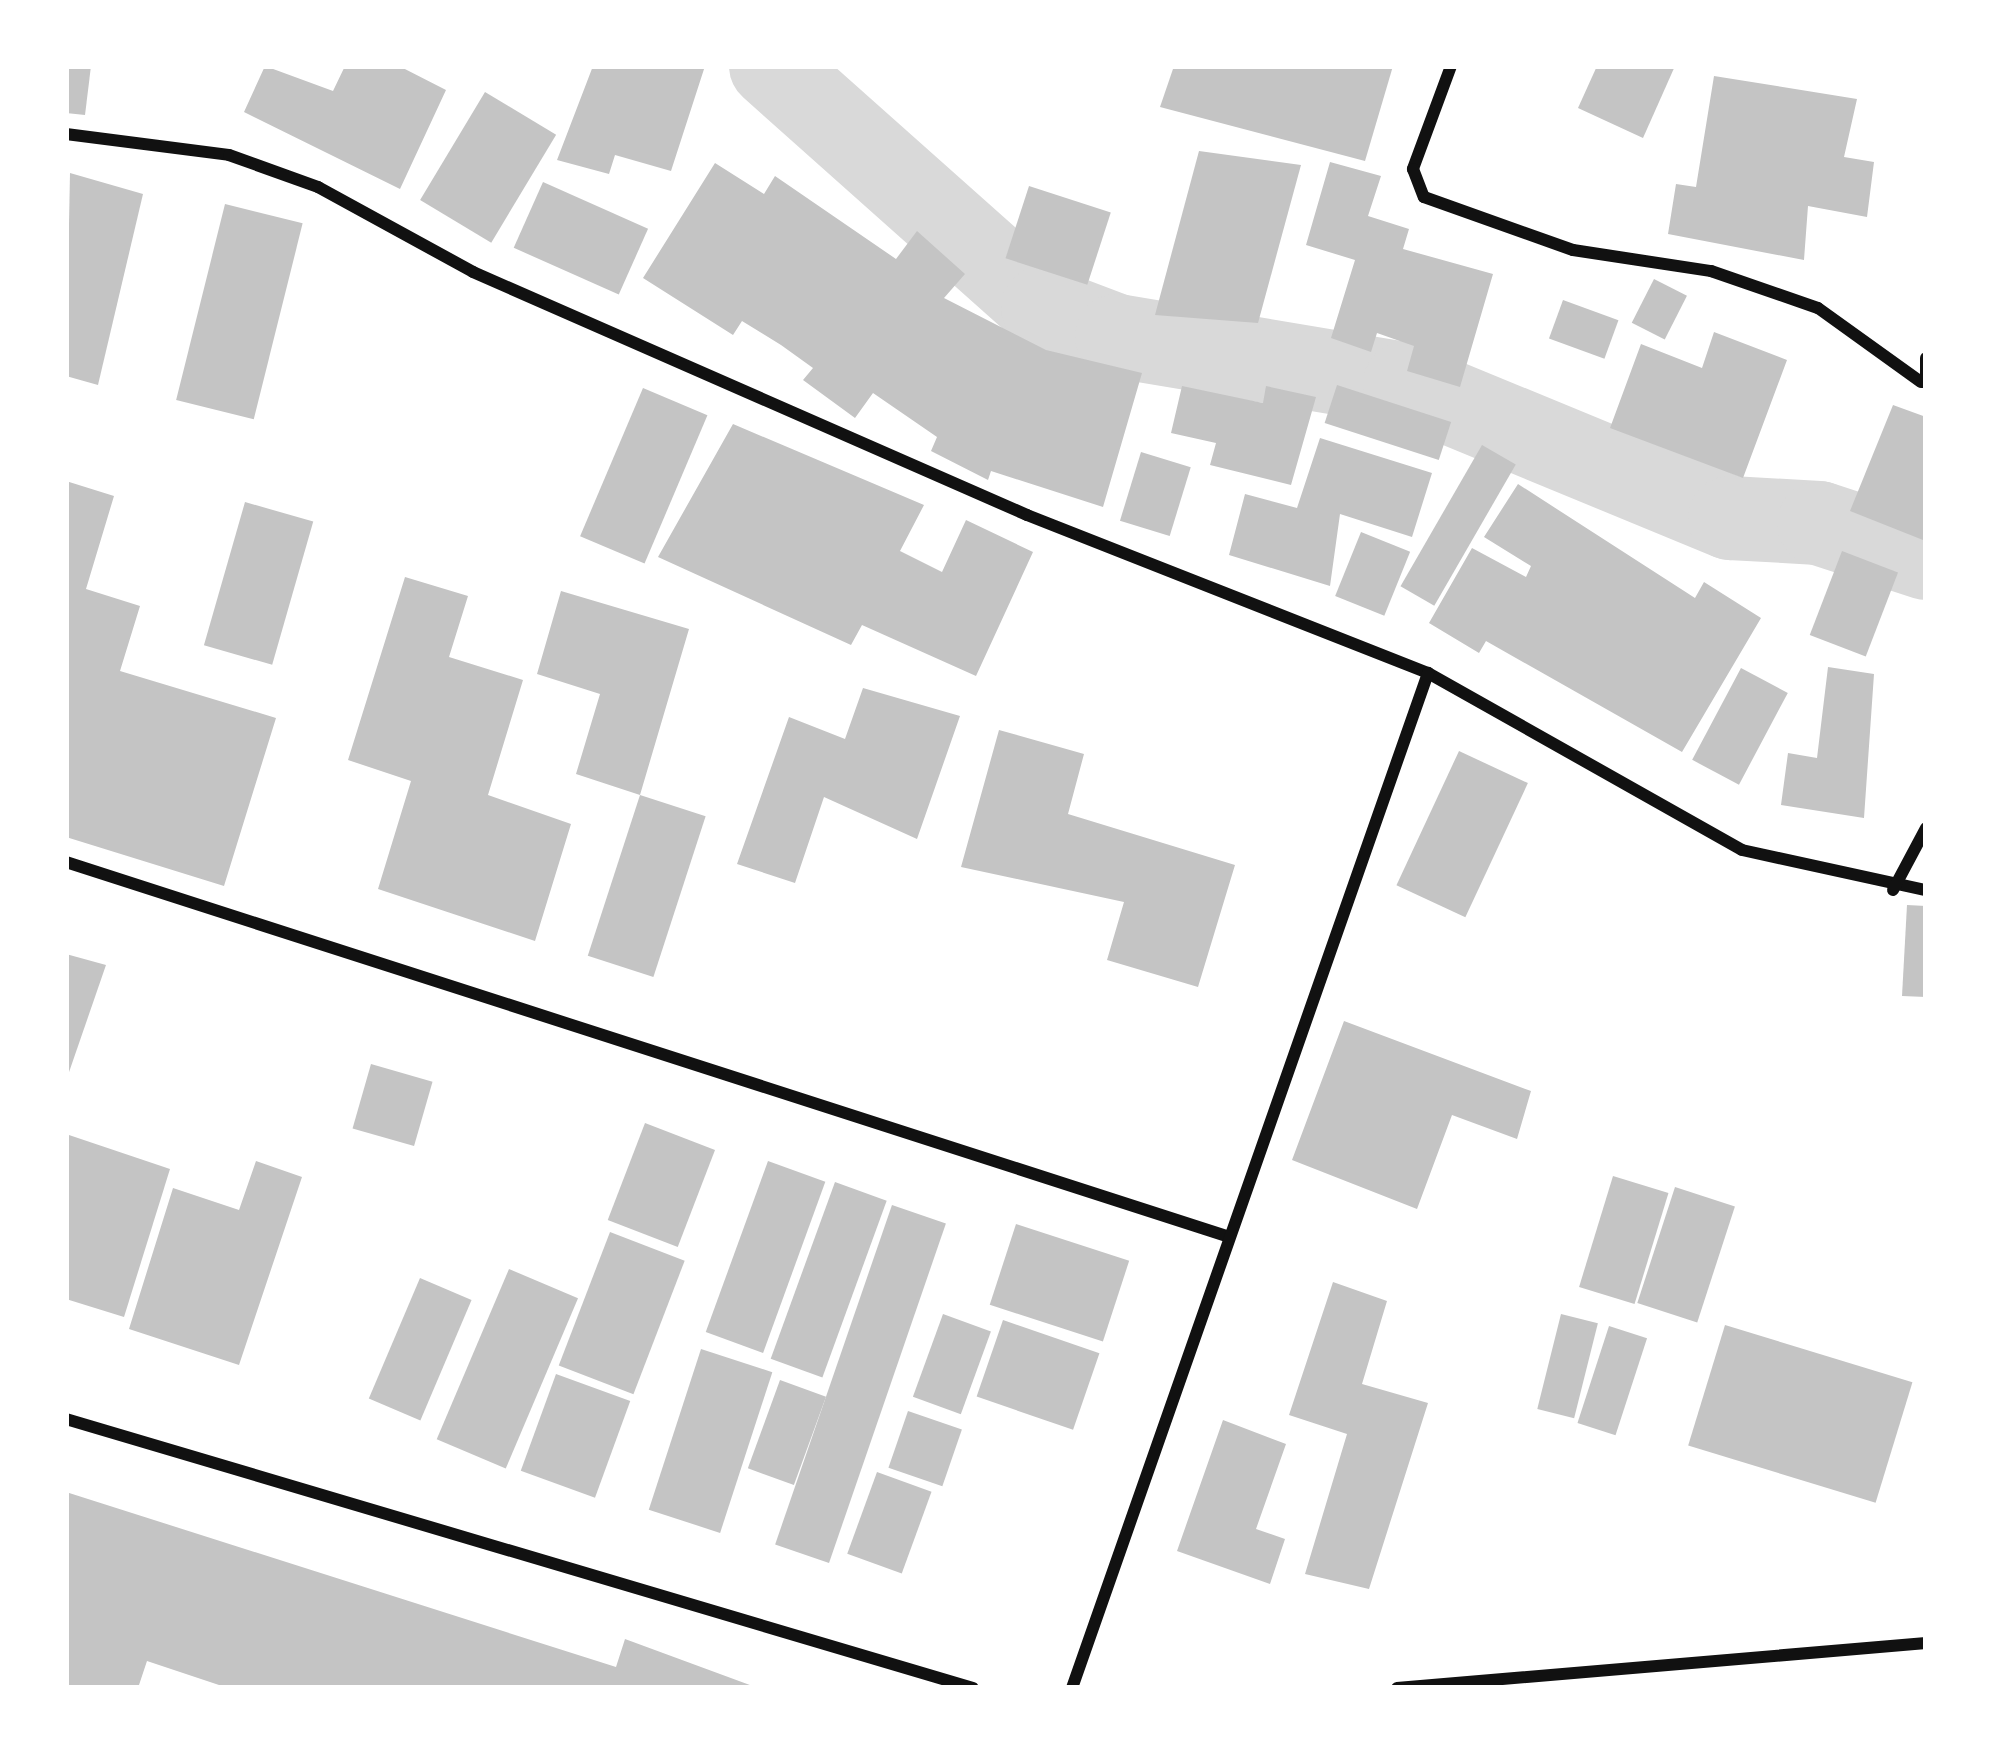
<!DOCTYPE html>
<html>
<head>
<meta charset="utf-8">
<style>
  body { margin:0 }
  #map { position:relative; width:1992px; height:1754px; overflow:hidden; background:#fff; font-family:"Playfair Display",serif }
  div>[style] { position:absolute }
  .canal>* { height:84px; margin:-42px; padding:0 42px; transform-origin:42px; border-radius:42px; background:#d9d9d9 }
  .building>* { inset:0; background:#c4c4c4; transform-origin:0 0 }
  .minor>* { height:12px; margin:-6px; padding:0 6px; transform-origin:6px; border-radius:6px; background:#111 }
  span { translate:-50% -50%; white-space:nowrap; text-align:center; line-height:1.15; -webkit-text-stroke:12px #fff; paint-order:stroke }
  .frame { position:absolute; inset:0; border:69px solid #fff; pointer-events:none }
</style>
</head>
<body>
<div id="map">
  <div class="canal">
    <i style="left:771px;top:66px;width:364px;rotate:41.7deg"></i>
    <i style="left:1043px;top:308px;width:79px;rotate:20.7deg"></i>
    <i style="left:1117px;top:336px;width:292px;rotate:9.5deg"></i>
    <i style="left:1405px;top:384px;width:352px;rotate:22.4deg"></i>
    <i style="left:1730px;top:518px;width:89px;rotate:3.2deg"></i>
    <i style="left:1819px;top:523px;width:113px;rotate:18.1deg"></i>
  </div>
  <div class="building">
    <i style="clip-path:polygon(66px 66px,91px 66px,85px 115px,66px 113px)"></i>
    <i style="clip-path:polygon(265px 66px,333px 91px,345px 66px,399px 66px,446px 90px,400px 189px,244px 112px)"></i>
    <i style="clip-path:polygon(593px 66px,705px 66px,671px 171px,615px 155px,609px 174px,557px 160px)"></i>
    <i style="clip-path:polygon(1174px 66px,1393px 66px,1365px 161px,1160px 107px)"></i>
    <i style="clip-path:polygon(1597px 66px,1675px 66px,1643px 138px,1578px 108px)"></i>
    <i style="clip-path:polygon(1714px 76px,1857px 99px,1844px 157px,1874px 162px,1867px 217px,1808px 206px,1804px 260px,1668px 234px,1676px 184px,1696px 187px)"></i>
    <i style="left:485px;top:92px;width:83px;height:126px;rotate:31deg"></i>
    <i style="clip-path:polygon(1199px 151px,1301px 165px,1258px 323px,1155px 315px)"></i>
    <i style="clip-path:polygon(1330px 162px,1381px 176px,1368px 216px,1409px 229px,1403px 249px,1493px 274px,1460px 387px,1407px 371px,1414px 346px,1377px 333px,1371px 352px,1331px 338px,1355px 260px,1306px 245px)"></i>
    <i style="clip-path:polygon(715px 163px,764px 194px,775px 176px,896px 259px,917px 231px,965px 274px,944px 298px,1046px 350px,1142px 373px,1103px 507px,991px 471px,988px 480px,931px 451px,937px 437px,873px 393px,855px 418px,803px 380px,813px 368px,781px 345px,742px 321px,733px 335px,643px 278px)"></i>
    <i style="clip-path:polygon(70px 173px,143px 194px,98px 385px,66px 376px)"></i>
    <i style="left:543px;top:182px;width:115px;height:72px;rotate:24deg"></i>
    <i style="left:1029px;top:186px;width:86px;height:76px;rotate:18deg"></i>
    <i style="left:225px;top:204px;width:80px;height:202px;rotate:14deg"></i>
    <i style="left:1654px;top:279px;width:37px;height:49px;rotate:27deg"></i>
    <i style="left:1563px;top:300px;width:59px;height:41px;rotate:20deg"></i>
    <i style="clip-path:polygon(1714px 332px,1787px 360px,1743px 478px,1610px 428px,1641px 344px,1702px 368px)"></i>
    <i style="left:1337px;top:385px;width:120px;height:40px;rotate:18deg"></i>
    <i style="clip-path:polygon(1182px 386px,1263px 403px,1266px 386px,1316px 397px,1291px 485px,1210px 465px,1216px 443px,1171px 433px)"></i>
    <i style="left:643px;top:388px;width:70px;height:161px;rotate:23deg"></i>
    <i style="clip-path:polygon(1893px 405px,1926px 417px,1923px 540px,1850px 511px)"></i>
    <i style="clip-path:polygon(733px 424px,924px 505px,900px 551px,942px 572px,966px 520px,1033px 552px,976px 676px,862px 625px,851px 645px,658px 557px)"></i>
    <i style="clip-path:polygon(1320px 438px,1432px 473px,1412px 537px,1340px 514px,1330px 586px,1229px 555px,1245px 494px,1297px 508px)"></i>
    <i style="left:1482px;top:445px;width:39px;height:163px;rotate:30deg"></i>
    <i style="left:1141px;top:452px;width:52px;height:72px;rotate:17deg"></i>
    <i style="clip-path:polygon(66px 481px,114px 496px,86px 589px,140px 606px,120px 671px,276px 718px,224px 886px,66px 837px)"></i>
    <i style="clip-path:polygon(1518px 484px,1695px 598px,1704px 582px,1761px 618px,1682px 752px,1486px 641px,1479px 653px,1429px 623px,1472px 548px,1526px 577px,1531px 566px,1484px 537px)"></i>
    <i style="left:245px;top:502px;width:71px;height:149px;rotate:16deg"></i>
    <i style="left:1361px;top:532px;width:53px;height:69px;rotate:22deg"></i>
    <i style="left:1842px;top:551px;width:60px;height:90px;rotate:21deg"></i>
    <i style="clip-path:polygon(405px 577px,468px 596px,449px 657px,523px 680px,488px 795px,571px 824px,535px 941px,378px 889px,411px 781px,348px 760px)"></i>
    <i style="clip-path:polygon(561px 591px,689px 629px,640px 795px,576px 774px,600px 694px,537px 674px)"></i>
    <i style="clip-path:polygon(1828px 667px,1874px 674px,1864px 818px,1781px 805px,1788px 753px,1817px 758px)"></i>
    <i style="left:1741px;top:668px;width:53px;height:104px;rotate:28deg"></i>
    <i style="clip-path:polygon(863px 688px,960px 716px,917px 839px,824px 797px,795px 883px,737px 864px,789px 717px,845px 739px)"></i>
    <i style="clip-path:polygon(999px 730px,1084px 754px,1068px 814px,1235px 865px,1198px 987px,1107px 960px,1124px 902px,961px 867px)"></i>
    <i style="left:1459px;top:751px;width:76px;height:148px;rotate:25deg"></i>
    <i style="left:640px;top:795px;width:69px;height:169px;rotate:18deg"></i>
    <i style="clip-path:polygon(1907px 905px,1926px 906px,1926px 997px,1902px 996px)"></i>
    <i style="clip-path:polygon(66px 954px,106px 965px,67px 1078px,66px 1077px)"></i>
    <i style="clip-path:polygon(1344px 1021px,1531px 1091px,1517px 1139px,1452px 1115px,1417px 1209px,1292px 1160px)"></i>
    <i style="left:371px;top:1064px;width:64px;height:67px;rotate:16deg"></i>
    <i style="left:645px;top:1123px;width:75px;height:104px;rotate:21deg"></i>
    <i style="clip-path:polygon(66px 1134px,170px 1169px,124px 1317px,66px 1299px)"></i>
    <i style="clip-path:polygon(256px 1161px,302px 1177px,239px 1365px,129px 1329px,173px 1188px,239px 1210px)"></i>
    <i style="left:768px;top:1161px;width:61px;height:182px;rotate:20deg"></i>
    <i style="left:1613px;top:1176px;width:58px;height:116px;rotate:17deg"></i>
    <i style="left:835px;top:1182px;width:55px;height:188px;rotate:20deg"></i>
    <i style="left:1675px;top:1187px;width:63px;height:122px;rotate:18deg"></i>
    <i style="left:892px;top:1205px;width:57px;height:359px;rotate:19deg"></i>
    <i style="left:1016px;top:1224px;width:119px;height:85px;rotate:18deg"></i>
    <i style="left:610px;top:1232px;width:80px;height:143px;rotate:21deg"></i>
    <i style="left:509px;top:1269px;width:75px;height:185px;rotate:23deg"></i>
    <i style="left:420px;top:1278px;width:56px;height:131px;rotate:23deg"></i>
    <i style="clip-path:polygon(1333px 1282px,1387px 1301px,1362px 1384px,1428px 1403px,1369px 1589px,1305px 1574px,1347px 1434px,1289px 1415px)"></i>
    <i style="left:943px;top:1314px;width:51px;height:88px;rotate:20deg"></i>
    <i style="left:1561px;top:1314px;width:38px;height:98px;rotate:14deg"></i>
    <i style="left:1003px;top:1320px;width:102px;height:81px;rotate:19deg"></i>
    <i style="left:1725px;top:1325px;width:196px;height:126px;rotate:17deg"></i>
    <i style="left:1609px;top:1326px;width:40px;height:102px;rotate:18deg"></i>
    <i style="left:701px;top:1349px;width:75px;height:169px;rotate:18deg"></i>
    <i style="left:556px;top:1374px;width:79px;height:103px;rotate:20deg"></i>
    <i style="left:780px;top:1380px;width:49px;height:94px;rotate:20deg"></i>
    <i style="left:908px;top:1411px;width:57px;height:60px;rotate:19deg"></i>
    <i style="clip-path:polygon(1223px 1420px,1286px 1444px,1256px 1529px,1285px 1539px,1270px 1584px,1177px 1551px)"></i>
    <i style="left:877px;top:1472px;width:58px;height:87px;rotate:20deg"></i>
    <i style="clip-path:polygon(66px 1492px,616px 1667px,625px 1639px,758px 1688px,228px 1688px,147px 1661px,138px 1688px,66px 1688px)"></i>
  </div>
  <div class="minor">
    <i style="left:1451px;top:66px;width:110px;rotate:110.3deg"></i>
    <i style="left:1413px;top:169px;width:30px;rotate:69deg"></i>
    <i style="left:1424px;top:197px;width:158px;rotate:19.6deg"></i>
    <i style="left:1573px;top:250px;width:140px;rotate:8.7deg"></i>
    <i style="left:1711px;top:271px;width:113px;rotate:19.1deg"></i>
    <i style="left:1818px;top:308px;width:127px;rotate:35.7deg"></i>
    <i style="left:66px;top:134px;width:164px;rotate:7.3deg"></i>
    <i style="left:229px;top:155px;width:95px;rotate:19.8deg"></i>
    <i style="left:318px;top:187px;width:177px;rotate:28.7deg"></i>
    <i style="left:473px;top:272px;width:605px;rotate:23.68deg"></i>
    <i style="left:1027px;top:515px;width:431px;rotate:21.5deg"></i>
    <i style="left:1428px;top:673px;width:360px;rotate:29.4deg"></i>
    <i style="left:1742px;top:850px;width:188px;rotate:12.3deg"></i>
    <i style="left:1926px;top:383px;width:25px;rotate:-90deg"></i>
    <i style="left:66px;top:862px;width:1220px;rotate:17.86deg"></i>
    <i style="left:1893px;top:890px;width:70px;rotate:-62deg"></i>
    <i style="left:66px;top:1419px;width:946px;rotate:16.52deg"></i>
    <i style="left:1072px;top:1688px;width:1076px;rotate:-70.67deg"></i>
    <i style="left:1397px;top:1688px;width:531px;rotate:-4.86deg"></i>
  </div>
  <div class="frame"></div>
</div>
</body>
</html>
